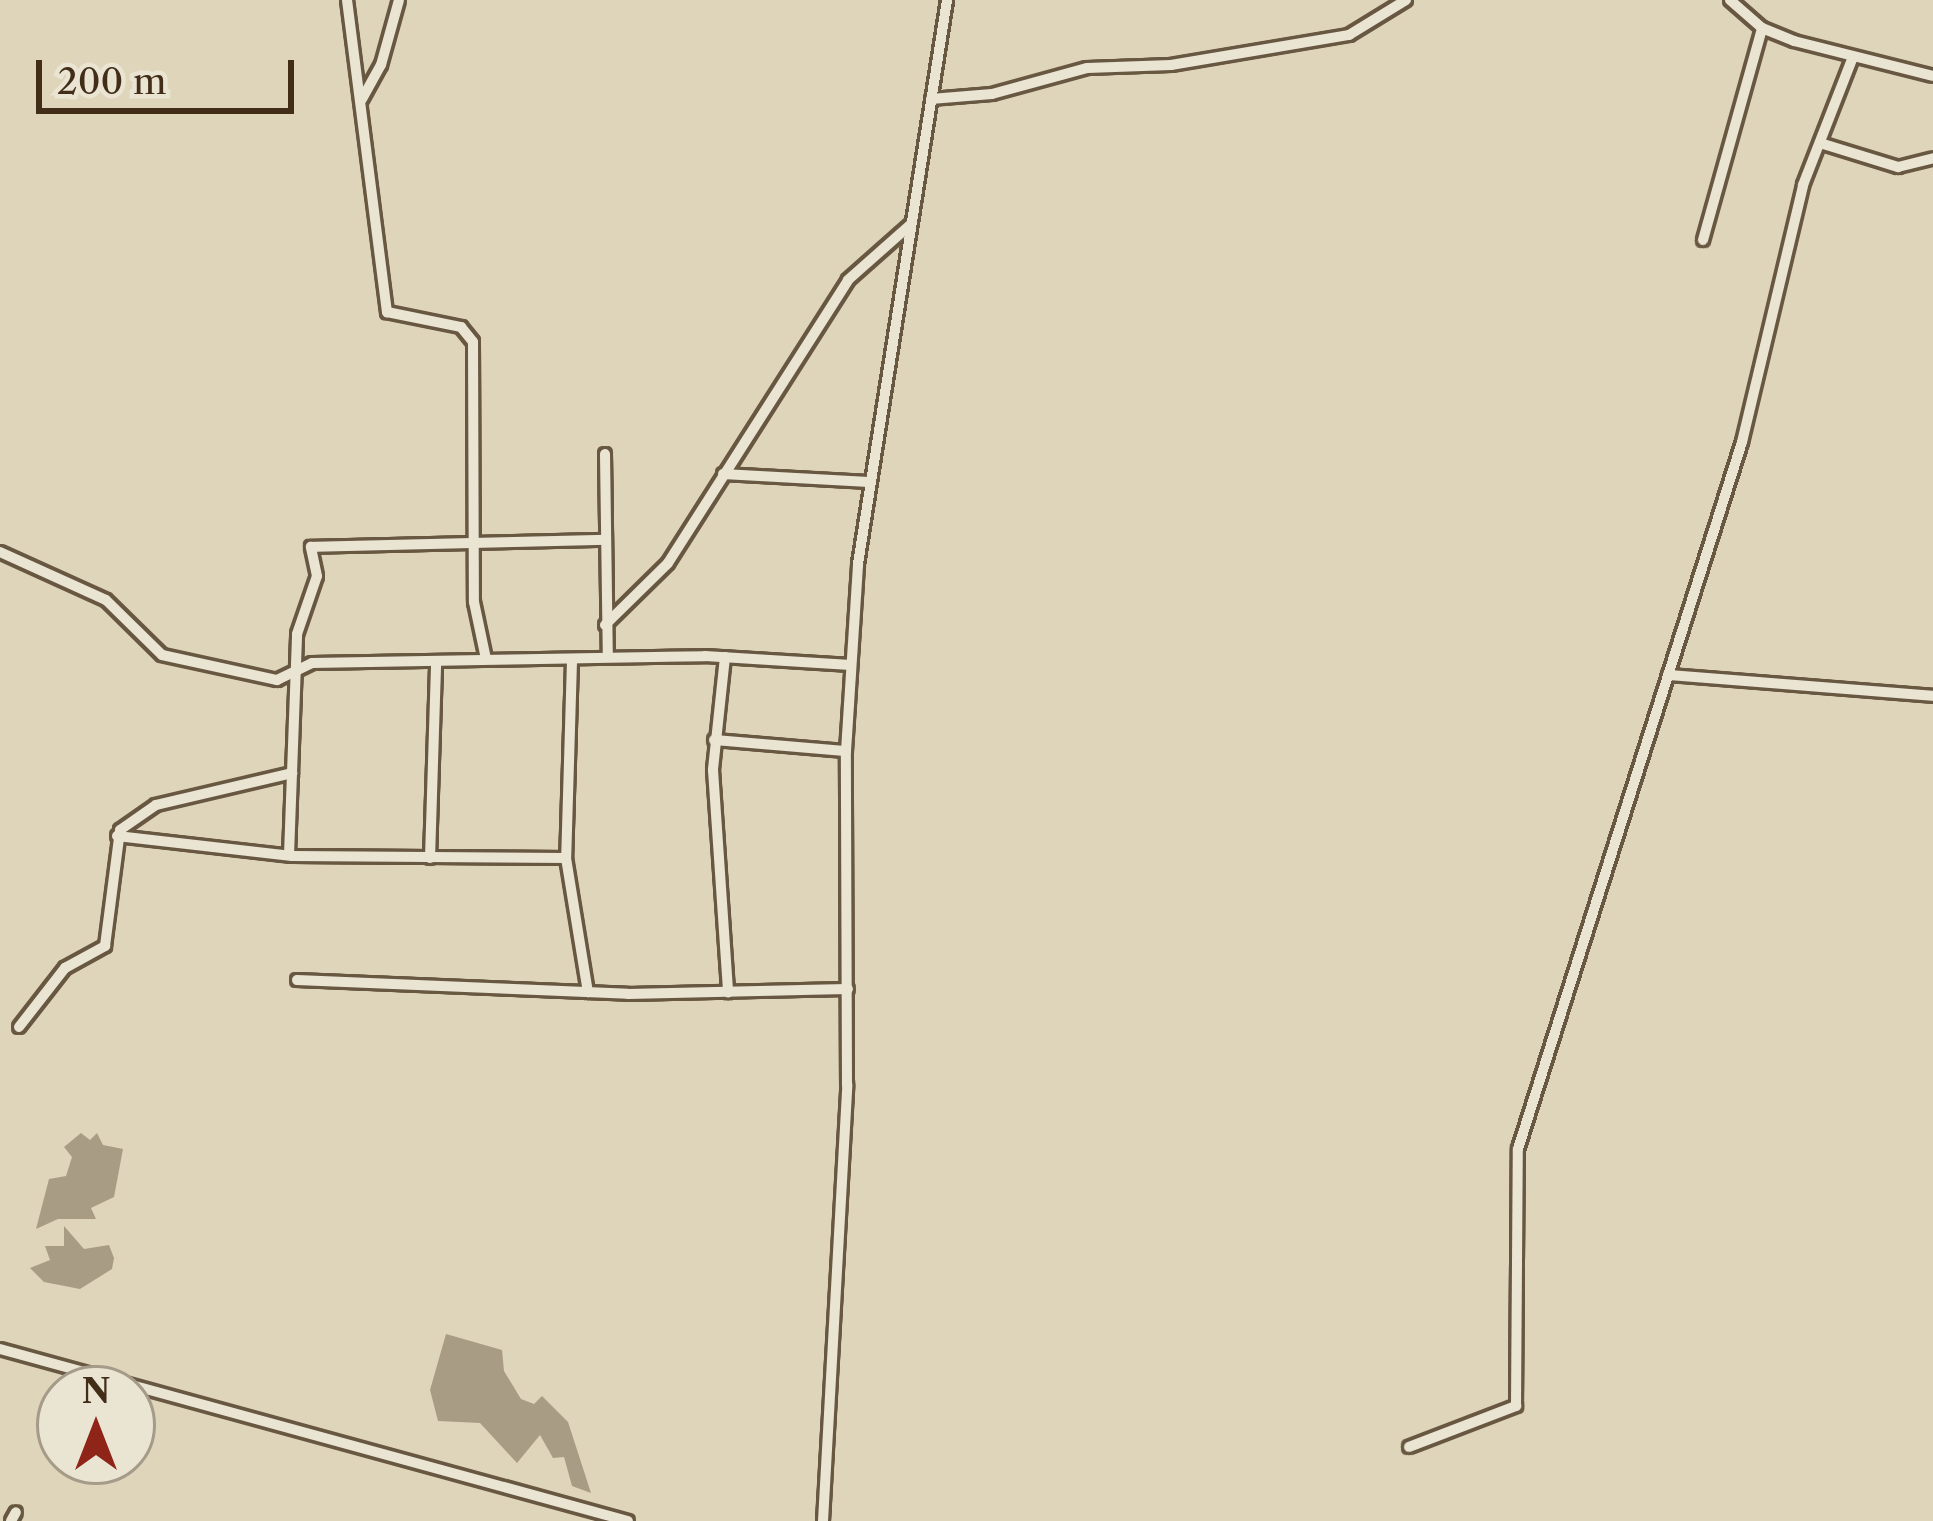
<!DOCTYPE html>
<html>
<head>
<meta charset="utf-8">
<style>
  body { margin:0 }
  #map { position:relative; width:1933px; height:1521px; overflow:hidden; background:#ded5bb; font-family:"Libre Caslon Text",serif }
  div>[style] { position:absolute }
  .water>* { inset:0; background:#a99c84 }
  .roads { filter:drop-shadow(3px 0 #685741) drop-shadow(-3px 0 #685741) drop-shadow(0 3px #685741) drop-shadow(0 -3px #685741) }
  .minor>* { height:10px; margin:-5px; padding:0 5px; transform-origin:5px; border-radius:5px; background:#eae4d3 }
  span { translate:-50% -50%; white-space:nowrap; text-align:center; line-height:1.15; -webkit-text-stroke:9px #eae4d3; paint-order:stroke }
  .north { position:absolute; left:36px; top:1365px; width:120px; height:120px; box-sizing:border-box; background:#eae4d3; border:3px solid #a69b88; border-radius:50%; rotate:0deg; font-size:33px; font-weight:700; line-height:48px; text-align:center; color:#412d18 }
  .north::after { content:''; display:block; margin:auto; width:42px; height:54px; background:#8f2418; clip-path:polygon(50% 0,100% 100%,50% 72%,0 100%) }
  .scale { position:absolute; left:36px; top:60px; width:258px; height:54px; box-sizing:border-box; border:6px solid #412d18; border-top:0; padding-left:15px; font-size:36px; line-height:42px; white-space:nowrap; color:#412d18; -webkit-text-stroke:9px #eae4d3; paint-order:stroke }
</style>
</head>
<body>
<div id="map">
  <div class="water">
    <i style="clip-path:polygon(81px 1133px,90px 1140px,97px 1133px,103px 1145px,123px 1149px,114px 1197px,91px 1208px,96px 1219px,58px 1219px,36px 1229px,49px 1179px,66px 1176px,72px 1157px,64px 1147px)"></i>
    <i style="clip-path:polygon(64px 1226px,84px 1249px,109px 1245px,114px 1258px,112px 1269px,80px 1289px,44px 1282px,30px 1268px,50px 1260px,45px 1246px,64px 1246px)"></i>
    <i style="clip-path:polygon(446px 1334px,502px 1350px,504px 1371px,521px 1399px,534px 1404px,542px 1396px,568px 1422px,591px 1493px,572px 1486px,564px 1457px,553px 1458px,540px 1435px,517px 1463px,480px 1423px,438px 1421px,430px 1390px)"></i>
  </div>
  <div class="roads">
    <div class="minor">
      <i style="left:347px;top:0;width:315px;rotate:82.7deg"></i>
      <i style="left:387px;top:312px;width:76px;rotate:11.5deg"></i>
      <i style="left:461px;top:327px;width:19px;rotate:51deg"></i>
      <i style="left:473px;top:342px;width:260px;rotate:89.8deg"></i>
      <i style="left:474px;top:602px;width:58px;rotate:78.1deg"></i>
      <i style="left:1730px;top:0;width:43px;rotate:41.2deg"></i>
      <i style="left:1762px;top:28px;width:35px;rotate:22deg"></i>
      <i style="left:1794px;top:41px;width:143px;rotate:14.1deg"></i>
      <i style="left:362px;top:99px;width:39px;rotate:-61deg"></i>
      <i style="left:381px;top:65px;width:67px;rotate:-74.5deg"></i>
      <i style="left:931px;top:99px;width:61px;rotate:-4.7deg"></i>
      <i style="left:992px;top:94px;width:98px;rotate:-15.3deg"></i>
      <i style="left:1087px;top:68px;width:84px;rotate:-2deg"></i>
      <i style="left:1171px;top:65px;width:181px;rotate:-9.6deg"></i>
      <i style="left:1349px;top:35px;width:67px;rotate:-31.6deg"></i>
      <i style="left:1820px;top:143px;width:82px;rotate:17.1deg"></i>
      <i style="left:1898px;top:167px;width:36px;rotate:-14deg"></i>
      <i style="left:1703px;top:240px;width:220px;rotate:-74.4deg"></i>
      <i style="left:605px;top:454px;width:203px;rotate:89.2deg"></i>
      <i style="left:723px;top:474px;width:146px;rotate:3.1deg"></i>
      <i style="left:0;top:552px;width:116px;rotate:24.4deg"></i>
      <i style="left:106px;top:600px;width:78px;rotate:44.5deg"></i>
      <i style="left:162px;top:655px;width:118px;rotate:12.3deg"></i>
      <i style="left:277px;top:680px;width:39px;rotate:-26deg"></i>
      <i style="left:312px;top:663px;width:393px;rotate:-1deg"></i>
      <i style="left:705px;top:656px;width:146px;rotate:3.5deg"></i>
      <i style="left:605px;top:625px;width:88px;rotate:-44.5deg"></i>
      <i style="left:668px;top:563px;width:335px;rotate:-57.5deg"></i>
      <i style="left:848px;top:280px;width:84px;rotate:-41.6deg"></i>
      <i style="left:725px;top:657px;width:114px;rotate:96.1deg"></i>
      <i style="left:713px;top:770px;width:223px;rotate:86.1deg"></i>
      <i style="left:572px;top:661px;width:197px;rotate:91.7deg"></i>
      <i style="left:566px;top:858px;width:136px;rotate:80.7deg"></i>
      <i style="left:1668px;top:675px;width:266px;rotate:4.5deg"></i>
      <i style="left:714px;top:740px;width:132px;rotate:4.8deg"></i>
      <i style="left:117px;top:836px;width:176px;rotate:6.5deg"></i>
      <i style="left:292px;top:856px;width:274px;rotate:0.4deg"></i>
      <i style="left:289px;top:855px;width:221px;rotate:-87.9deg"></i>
      <i style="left:297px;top:634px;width:61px;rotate:-71deg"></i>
      <i style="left:317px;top:576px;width:30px;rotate:-102deg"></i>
      <i style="left:311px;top:547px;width:291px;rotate:-1.4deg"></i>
      <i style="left:430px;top:858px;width:194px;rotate:-88.2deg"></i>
      <i style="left:297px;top:980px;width:331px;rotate:2.4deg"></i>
      <i style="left:628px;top:994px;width:220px;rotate:-1.3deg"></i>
      <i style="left:19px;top:1027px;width:75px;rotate:-52.1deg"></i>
      <i style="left:65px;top:968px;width:46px;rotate:-28.8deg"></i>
      <i style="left:105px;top:946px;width:117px;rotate:-82.6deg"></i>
      <i style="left:120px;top:830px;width:44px;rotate:-34.8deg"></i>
      <i style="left:156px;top:805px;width:140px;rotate:-13.2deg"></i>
      <i style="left:0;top:1349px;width:651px;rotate:15.32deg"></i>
      <i style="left:1409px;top:1447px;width:115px;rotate:-21deg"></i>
      <i style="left:1516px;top:1406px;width:257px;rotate:-89.6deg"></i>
      <i style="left:1518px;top:1149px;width:742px;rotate:-72.42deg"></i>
      <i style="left:1742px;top:442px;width:264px;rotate:-76.6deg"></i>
      <i style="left:1803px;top:185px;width:135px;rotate:-68.7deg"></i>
      <i style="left:11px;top:1521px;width:10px;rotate:-61deg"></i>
      <i style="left:823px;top:1521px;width:437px;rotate:-86.8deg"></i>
      <i style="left:847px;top:1085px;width:334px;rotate:-90.2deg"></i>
      <i style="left:846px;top:751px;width:187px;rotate:-86.3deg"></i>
      <i style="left:858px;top:564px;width:571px;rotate:-81.03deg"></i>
    </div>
  </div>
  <div class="north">N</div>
  <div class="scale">200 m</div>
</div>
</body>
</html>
